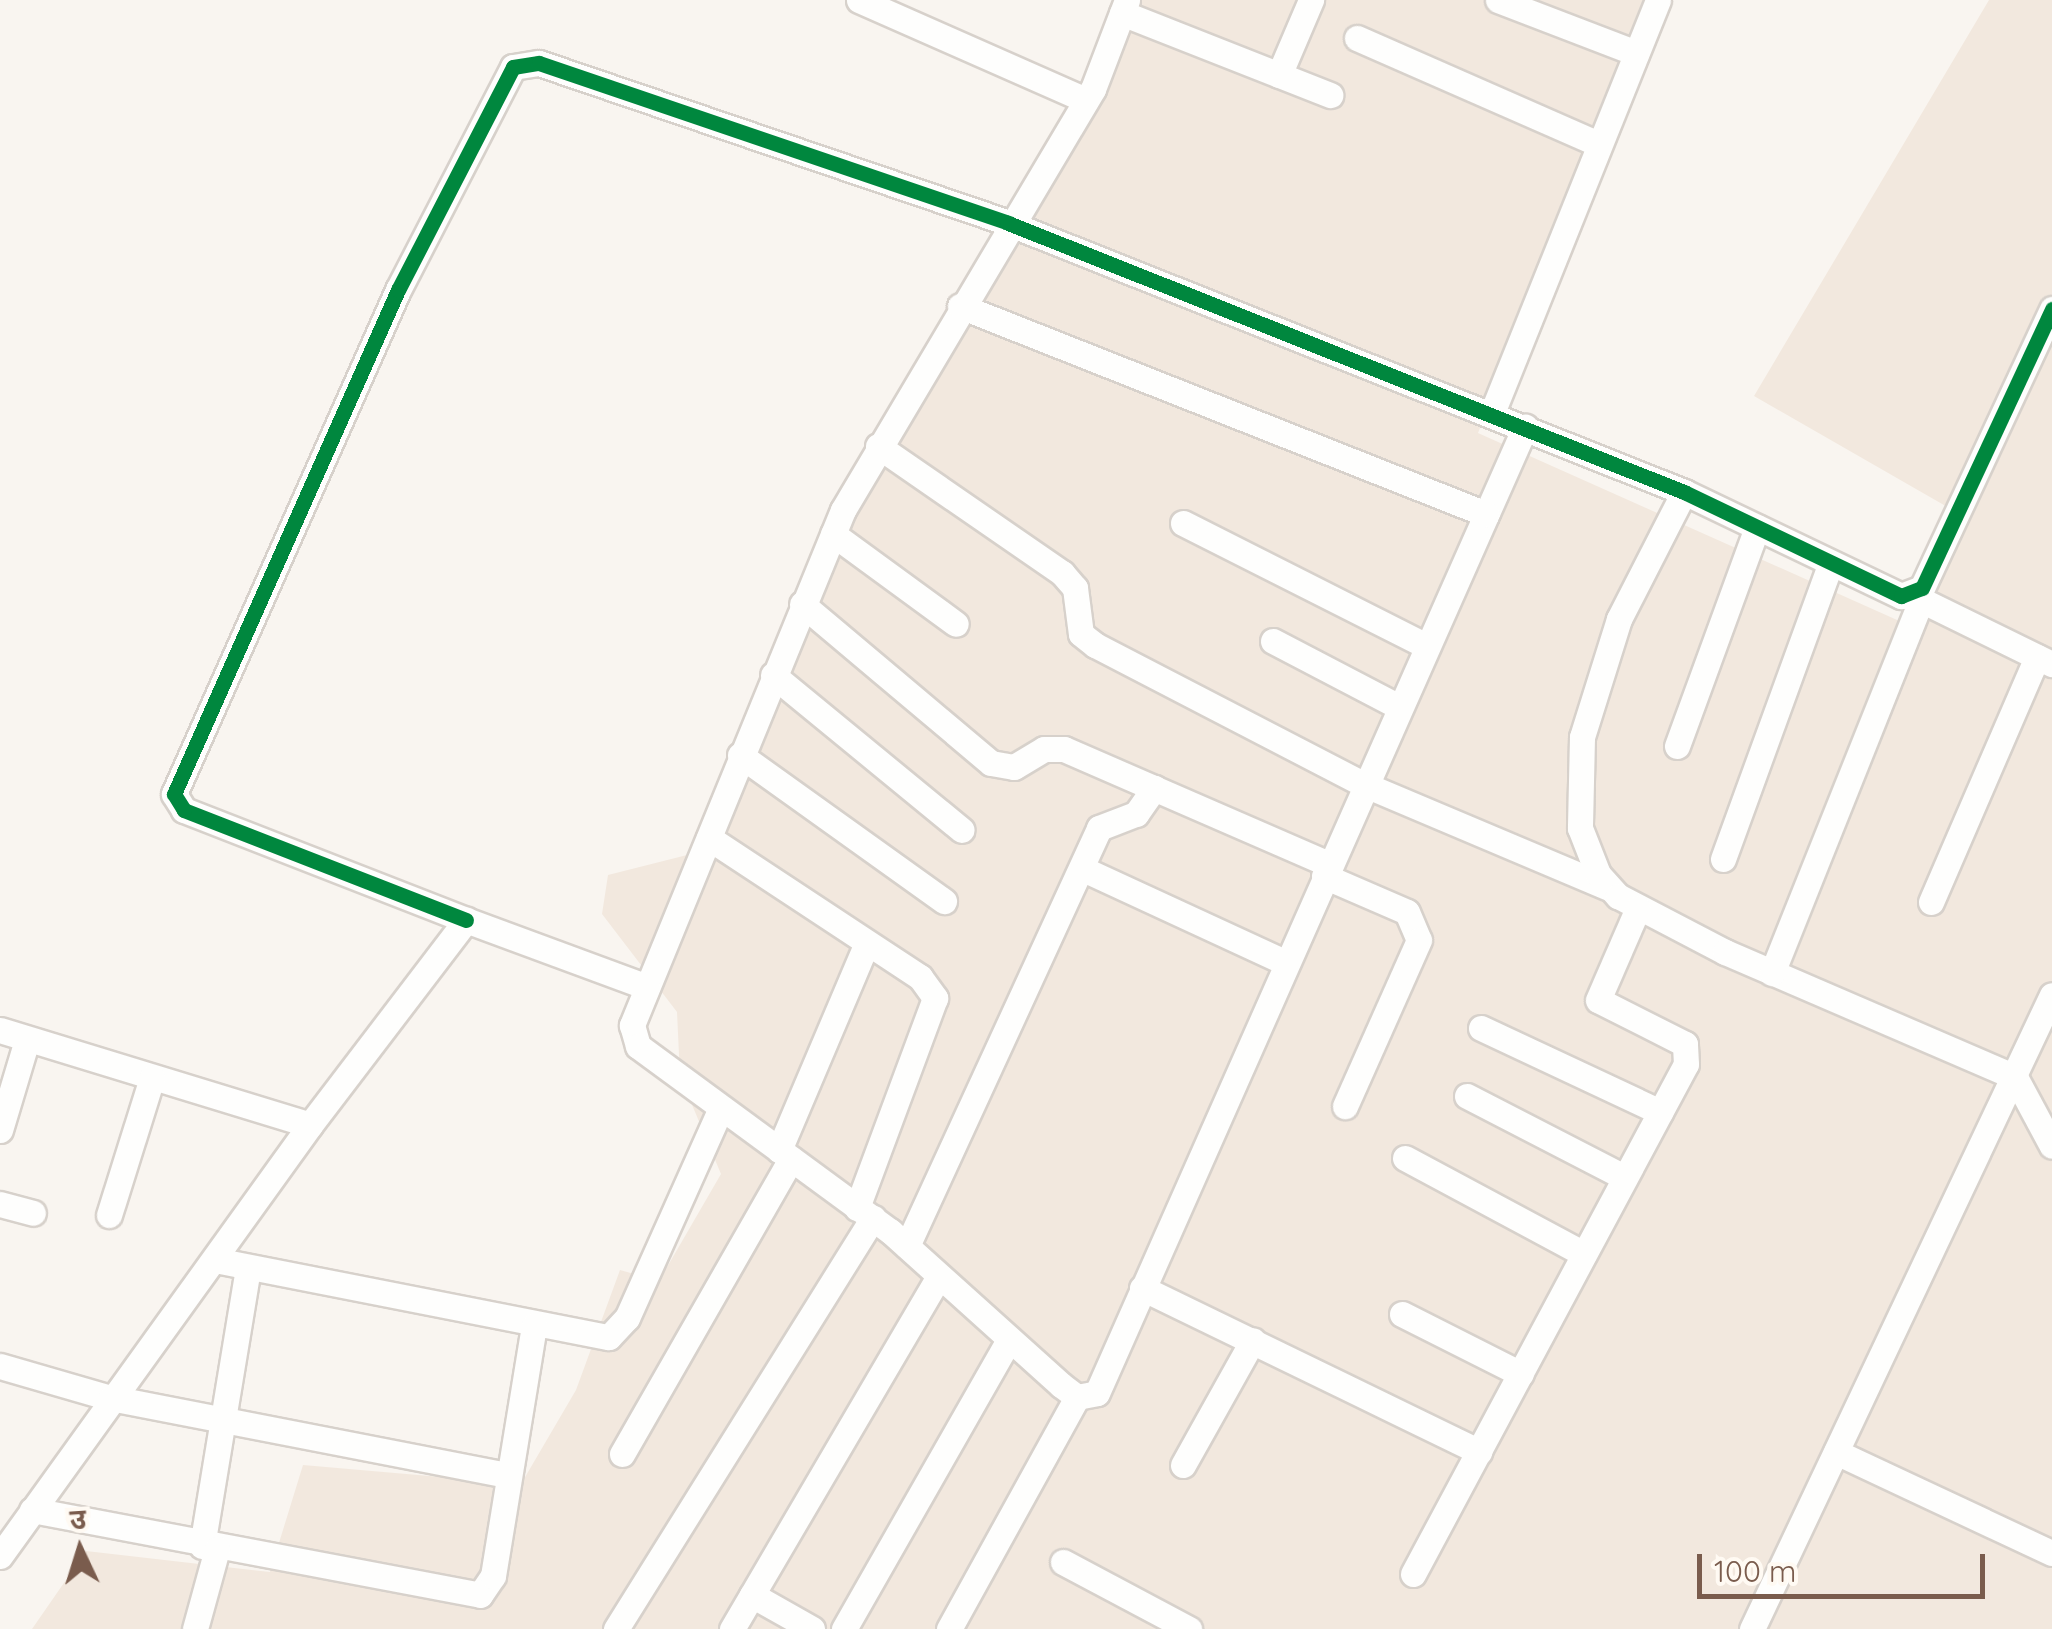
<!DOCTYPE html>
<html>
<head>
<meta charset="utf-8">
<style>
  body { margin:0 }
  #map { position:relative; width:2052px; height:1629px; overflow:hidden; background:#f9f5f0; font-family:Quicksand,"Noto Sans Devanagari",sans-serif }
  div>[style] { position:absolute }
  .residential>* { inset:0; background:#f2e8de }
  .roads { filter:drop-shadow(2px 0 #d7d1cb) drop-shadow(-2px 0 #d7d1cb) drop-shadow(0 2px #d7d1cb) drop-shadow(0 -2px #d7d1cb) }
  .minor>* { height:25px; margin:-12.5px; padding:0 12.5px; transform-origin:12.5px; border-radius:12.5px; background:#fefefd }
  .cycleway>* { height:15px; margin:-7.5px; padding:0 7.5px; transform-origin:7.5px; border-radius:7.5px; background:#00873e }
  span { translate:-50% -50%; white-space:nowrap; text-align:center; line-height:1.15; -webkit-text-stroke:10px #fffaf3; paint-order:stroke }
  .north { position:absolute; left:30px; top:1499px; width:100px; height:100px; -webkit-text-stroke:8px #fffaf3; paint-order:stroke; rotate:356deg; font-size:28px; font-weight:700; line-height:40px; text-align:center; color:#7a5c4d }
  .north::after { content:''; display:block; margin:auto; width:35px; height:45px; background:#7a5c4d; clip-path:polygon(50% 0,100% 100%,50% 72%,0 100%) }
  .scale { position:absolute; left:1697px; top:1554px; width:288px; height:45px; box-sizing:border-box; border:5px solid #7a5c4d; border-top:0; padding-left:12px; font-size:30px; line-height:35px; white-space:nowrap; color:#7a5c4d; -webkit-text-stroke:8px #fffaf3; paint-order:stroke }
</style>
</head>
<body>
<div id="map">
  <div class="residential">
    <i style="clip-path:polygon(1132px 0,1650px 0,1478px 433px,1915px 628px,1970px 520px,1754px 396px,1989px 0,2052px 0,2052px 1629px,32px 1629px,86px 1551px,270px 1572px,303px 1465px,521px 1484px,576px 1390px,620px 1270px,659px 1281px,721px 1174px,680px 1076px,677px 1012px,602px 914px,608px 875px,695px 853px,834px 510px)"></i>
  </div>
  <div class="roads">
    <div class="minor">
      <i style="left:859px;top:0;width:248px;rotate:23.8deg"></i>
      <i style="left:1127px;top:0;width:95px;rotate:110.9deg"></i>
      <i style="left:1093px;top:89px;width:490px;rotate:120.7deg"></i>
      <i style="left:843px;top:510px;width:557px;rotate:112.28deg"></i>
      <i style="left:632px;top:1025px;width:22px;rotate:74deg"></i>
      <i style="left:638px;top:1046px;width:313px;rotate:36.3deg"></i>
      <i style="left:890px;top:1231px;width:230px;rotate:42deg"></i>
      <i style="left:1061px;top:1385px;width:20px;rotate:37deg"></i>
      <i style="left:1077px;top:1397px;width:20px;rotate:-11deg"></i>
      <i style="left:1097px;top:1393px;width:1057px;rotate:-66.1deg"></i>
      <i style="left:1498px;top:0;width:148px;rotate:21deg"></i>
      <i style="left:1122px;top:13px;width:224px;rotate:21.5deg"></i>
      <i style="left:1357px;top:38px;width:264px;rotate:23.7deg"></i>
      <i style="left:1279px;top:75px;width:82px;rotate:-66.9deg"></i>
      <i style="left:960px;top:306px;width:566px;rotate:21.58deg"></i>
      <i style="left:1492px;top:413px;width:445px;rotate:-68.1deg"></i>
      <i style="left:878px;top:446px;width:224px;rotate:34.6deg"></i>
      <i style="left:1062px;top:573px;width:20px;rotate:49deg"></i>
      <i style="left:1075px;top:588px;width:46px;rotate:82.6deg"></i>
      <i style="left:1081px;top:634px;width:18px;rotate:38deg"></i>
      <i style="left:1095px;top:645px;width:302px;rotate:27.4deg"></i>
      <i style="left:1363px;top:784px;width:265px;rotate:22.9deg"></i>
      <i style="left:1684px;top:492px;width:143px;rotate:117.1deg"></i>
      <i style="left:1619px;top:619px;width:124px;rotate:107.4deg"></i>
      <i style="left:1582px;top:737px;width:91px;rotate:91.3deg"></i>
      <i style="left:1580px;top:828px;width:49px;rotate:68.6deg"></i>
      <i style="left:1598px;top:874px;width:30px;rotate:48deg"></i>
      <i style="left:1618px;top:896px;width:121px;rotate:27.6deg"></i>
      <i style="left:1725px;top:952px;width:316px;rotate:23.3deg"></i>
      <i style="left:2015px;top:1077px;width:78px;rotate:61.8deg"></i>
      <i style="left:1183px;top:523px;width:272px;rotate:26.8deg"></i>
      <i style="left:833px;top:534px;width:152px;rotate:36.2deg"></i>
      <i style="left:1913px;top:596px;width:155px;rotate:26.1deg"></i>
      <i style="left:802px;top:604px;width:247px;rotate:40.1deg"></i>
      <i style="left:991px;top:763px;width:23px;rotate:10deg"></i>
      <i style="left:1014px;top:767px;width:35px;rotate:-31deg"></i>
      <i style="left:1044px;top:749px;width:20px"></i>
      <i style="left:1064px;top:749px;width:289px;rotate:23.5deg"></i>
      <i style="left:1273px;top:641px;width:142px;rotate:27.6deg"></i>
      <i style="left:773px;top:675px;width:244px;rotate:39.4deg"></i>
      <i style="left:1677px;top:746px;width:233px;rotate:-69.9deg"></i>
      <i style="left:740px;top:755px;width:251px;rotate:35.6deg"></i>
      <i style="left:709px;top:838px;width:253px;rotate:33.4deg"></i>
      <i style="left:920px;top:977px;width:26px;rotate:54deg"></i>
      <i style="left:935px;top:998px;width:224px;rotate:110.4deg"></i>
      <i style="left:1723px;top:859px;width:315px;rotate:-70deg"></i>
      <i style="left:1083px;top:869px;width:224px;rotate:24.8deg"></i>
      <i style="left:1324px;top:876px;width:90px;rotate:23.4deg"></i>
      <i style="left:1407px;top:912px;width:30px;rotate:67deg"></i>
      <i style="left:1419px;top:940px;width:182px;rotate:114deg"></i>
      <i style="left:1931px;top:902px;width:267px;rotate:-66.6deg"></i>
      <i style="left:466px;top:920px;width:303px;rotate:-158.7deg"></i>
      <i style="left:184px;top:810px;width:19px;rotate:-122deg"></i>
      <i style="left:174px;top:794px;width:552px;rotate:-66.04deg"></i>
      <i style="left:398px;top:290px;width:251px;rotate:-62.7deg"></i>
      <i style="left:513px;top:67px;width:26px;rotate:-9deg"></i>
      <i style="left:539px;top:63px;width:496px;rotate:18.8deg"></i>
      <i style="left:1008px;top:223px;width:728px;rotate:21.7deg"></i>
      <i style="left:1684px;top:492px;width:241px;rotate:25.6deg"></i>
      <i style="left:1901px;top:596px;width:22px;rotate:-21deg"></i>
      <i style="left:1922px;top:588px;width:308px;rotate:-65deg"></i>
      <i style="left:1772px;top:973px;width:402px;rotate:-68.2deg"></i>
      <i style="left:1481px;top:1028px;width:198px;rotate:25.1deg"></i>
      <i style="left:0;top:1030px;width:324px;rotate:17deg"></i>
      <i style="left:310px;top:1125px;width:258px;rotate:-52.7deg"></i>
      <i style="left:466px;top:920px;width:193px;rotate:20.3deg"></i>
      <i style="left:1467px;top:1096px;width:177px;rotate:27.3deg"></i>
      <i style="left:0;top:1130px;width:94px;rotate:-73.3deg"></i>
      <i style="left:779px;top:1150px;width:225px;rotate:-67deg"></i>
      <i style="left:1405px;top:1158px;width:203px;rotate:28.2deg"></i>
      <i style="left:0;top:1204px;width:34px;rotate:15deg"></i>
      <i style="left:109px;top:1215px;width:144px;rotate:-72.6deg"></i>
      <i style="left:907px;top:1246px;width:460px;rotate:-65.3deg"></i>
      <i style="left:1099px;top:828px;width:40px;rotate:-21deg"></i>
      <i style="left:1136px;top:814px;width:32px;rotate:-55deg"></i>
      <i style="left:215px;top:1260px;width:401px;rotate:11.1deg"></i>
      <i style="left:609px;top:1337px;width:26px;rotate:-47deg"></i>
      <i style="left:627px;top:1318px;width:230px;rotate:-65.9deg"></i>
      <i style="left:1142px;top:1288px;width:375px;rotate:25.9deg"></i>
      <i style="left:1402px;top:1314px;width:133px;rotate:26.8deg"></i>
      <i style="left:0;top:1366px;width:116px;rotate:16.1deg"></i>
      <i style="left:111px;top:1398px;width:404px;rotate:11deg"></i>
      <i style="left:1836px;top:1452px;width:238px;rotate:25.1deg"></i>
      <i style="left:622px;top:1454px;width:340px;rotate:-60.2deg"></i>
      <i style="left:1183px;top:1465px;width:143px;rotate:-60.8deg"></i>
      <i style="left:32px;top:1510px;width:456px;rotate:10.7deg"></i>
      <i style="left:480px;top:1595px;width:23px;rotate:-56deg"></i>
      <i style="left:493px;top:1576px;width:254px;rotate:-80.7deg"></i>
      <i style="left:202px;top:1546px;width:281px;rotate:-80.6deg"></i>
      <i style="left:0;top:1556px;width:531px;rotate:-54.27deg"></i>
      <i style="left:1063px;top:1562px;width:143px;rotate:28deg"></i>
      <i style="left:1413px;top:1574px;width:578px;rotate:-61.84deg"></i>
      <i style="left:1686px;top:1064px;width:20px;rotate:-93deg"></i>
      <i style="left:1685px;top:1044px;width:97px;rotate:-153.2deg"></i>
      <i style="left:1598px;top:1000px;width:100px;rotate:-66.5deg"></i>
      <i style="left:752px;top:1595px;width:69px;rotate:29.5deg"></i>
      <i style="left:195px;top:1629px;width:83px;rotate:-74.6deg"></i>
      <i style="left:616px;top:1629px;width:485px;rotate:-58deg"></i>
      <i style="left:732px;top:1629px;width:407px;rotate:-59.6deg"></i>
      <i style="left:844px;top:1629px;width:331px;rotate:-60.3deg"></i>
      <i style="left:949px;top:1629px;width:265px;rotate:-61.1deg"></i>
      <i style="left:1752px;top:1629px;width:701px;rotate:-64.68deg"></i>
    </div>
  </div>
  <div class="cycleway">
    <i style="left:466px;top:920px;width:303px;rotate:-158.7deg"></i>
    <i style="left:184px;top:810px;width:19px;rotate:-122deg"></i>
    <i style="left:174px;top:794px;width:552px;rotate:-66.04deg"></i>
    <i style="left:398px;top:290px;width:251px;rotate:-62.7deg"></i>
    <i style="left:513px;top:67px;width:26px;rotate:-9deg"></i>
    <i style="left:539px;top:63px;width:496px;rotate:18.8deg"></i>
    <i style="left:1008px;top:223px;width:728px;rotate:21.7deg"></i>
    <i style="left:1684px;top:492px;width:241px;rotate:25.6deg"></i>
    <i style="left:1901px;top:596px;width:22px;rotate:-21deg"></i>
    <i style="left:1922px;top:588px;width:308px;rotate:-65deg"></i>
  </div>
  <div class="north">उ</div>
  <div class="scale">100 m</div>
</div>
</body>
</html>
